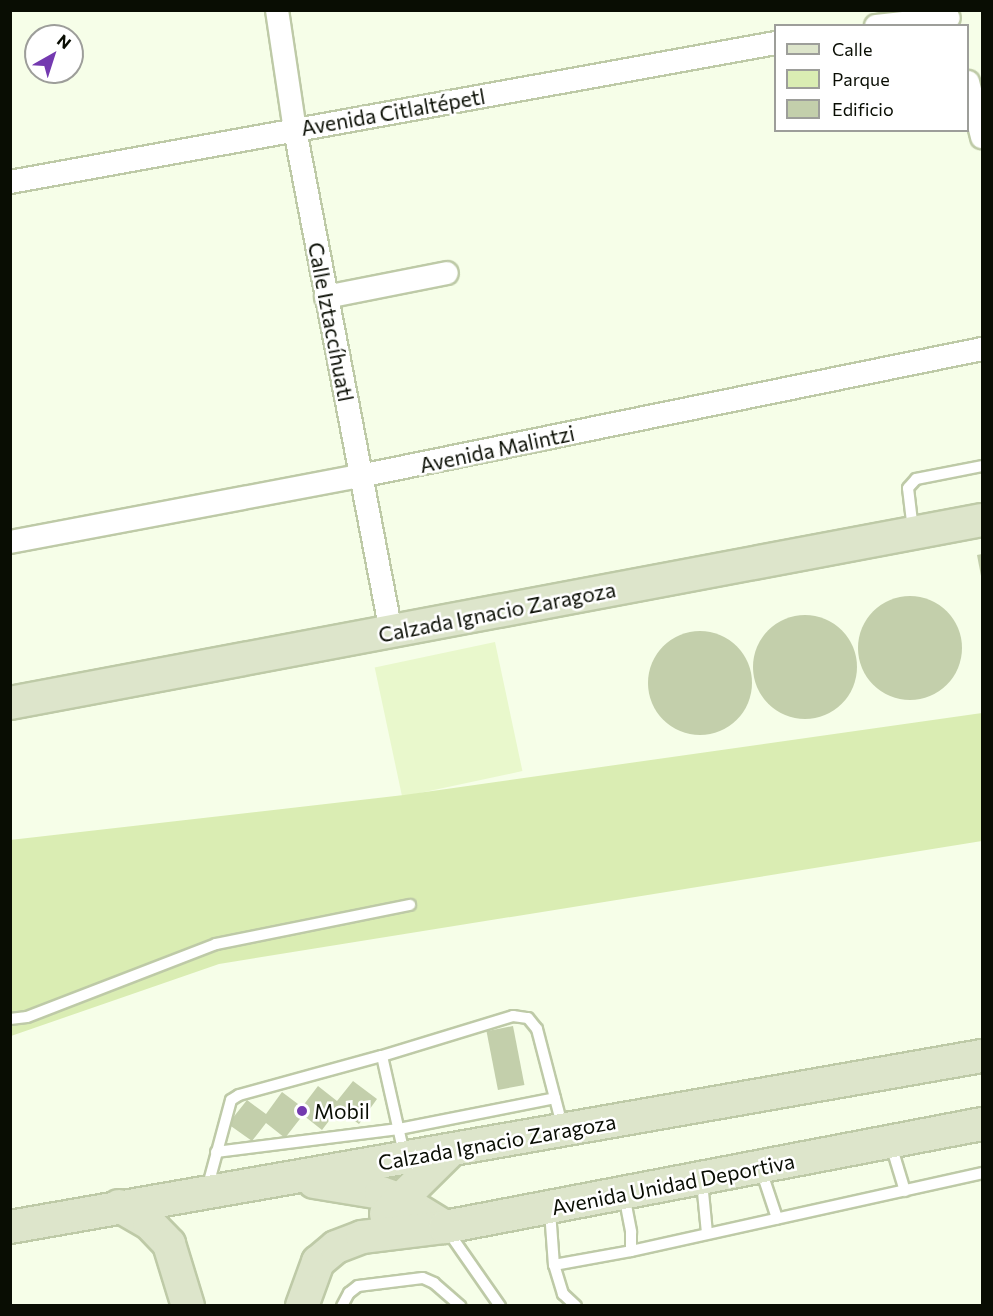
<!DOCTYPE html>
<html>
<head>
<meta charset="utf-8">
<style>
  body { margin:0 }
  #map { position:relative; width:993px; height:1316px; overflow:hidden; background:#f6fee8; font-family:Commissioner,sans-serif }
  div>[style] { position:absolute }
  .built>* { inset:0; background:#e9f8cc; transform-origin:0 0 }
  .green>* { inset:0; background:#daedb3 }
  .building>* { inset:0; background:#c3cfab; transform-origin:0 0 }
  .round { border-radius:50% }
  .roads { filter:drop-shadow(2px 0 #becaa7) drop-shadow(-2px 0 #becaa7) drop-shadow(0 2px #becaa7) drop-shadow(0 -2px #becaa7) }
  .lane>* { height:10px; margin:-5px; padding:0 5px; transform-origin:5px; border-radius:5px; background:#fff }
  .street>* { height:22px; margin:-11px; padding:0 11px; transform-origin:11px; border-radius:11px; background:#fff }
  .secondary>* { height:32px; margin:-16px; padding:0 16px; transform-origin:16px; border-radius:16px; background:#dde5cb }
  .dots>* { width:16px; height:16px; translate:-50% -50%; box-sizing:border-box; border:3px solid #fff; border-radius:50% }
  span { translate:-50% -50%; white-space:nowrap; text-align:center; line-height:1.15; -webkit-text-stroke:5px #fff; paint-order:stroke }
  .street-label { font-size:21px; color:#090d03 }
  .poi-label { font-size:21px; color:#090d03 }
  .left { translate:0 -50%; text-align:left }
  .frame { position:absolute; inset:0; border:12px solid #090d03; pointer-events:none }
  .legend { position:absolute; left:774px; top:24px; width:195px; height:108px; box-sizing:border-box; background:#fff; border:2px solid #9d9e9a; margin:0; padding:8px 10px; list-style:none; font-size:18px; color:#090d03 }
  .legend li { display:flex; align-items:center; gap:12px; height:30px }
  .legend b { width:30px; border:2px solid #9d9e9a }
  .north { position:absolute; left:24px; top:24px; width:60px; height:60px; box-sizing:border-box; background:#fff; border:2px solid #9d9e9a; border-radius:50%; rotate:39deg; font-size:16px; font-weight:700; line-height:24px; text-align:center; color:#090d03 }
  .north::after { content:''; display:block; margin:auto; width:21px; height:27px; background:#743ab0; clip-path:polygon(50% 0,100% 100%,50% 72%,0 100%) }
</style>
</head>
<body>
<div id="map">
  <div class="built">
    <i style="left:495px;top:642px;width:132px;height:123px;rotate:78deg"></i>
  </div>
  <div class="green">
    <i style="clip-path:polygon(982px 713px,982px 841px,219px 964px,11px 1036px,10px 840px,404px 795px)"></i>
  </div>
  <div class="building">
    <i style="clip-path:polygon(982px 554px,982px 576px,981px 576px,977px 555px)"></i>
    <i class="round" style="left:858px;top:596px;width:104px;height:104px"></i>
    <i class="round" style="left:753px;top:615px;width:104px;height:104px"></i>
    <i class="round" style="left:648px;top:631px;width:104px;height:104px"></i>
    <i style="left:513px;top:1026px;width:60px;height:27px;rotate:79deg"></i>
    <i style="clip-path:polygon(353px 1081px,377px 1099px,359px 1124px,338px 1109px,322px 1130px,303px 1115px,285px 1138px,266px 1123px,252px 1141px,228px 1124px,247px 1100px,266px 1114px,282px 1092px,302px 1107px,318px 1086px,337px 1101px)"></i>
  </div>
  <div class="roads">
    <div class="lane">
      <i style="left:913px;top:530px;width:42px;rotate:-96.8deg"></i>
      <i style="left:908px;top:488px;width:12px;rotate:-48deg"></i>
      <i style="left:916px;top:479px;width:67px;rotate:-11.1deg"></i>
      <i style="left:10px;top:1019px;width:17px;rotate:-7deg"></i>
      <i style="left:27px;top:1017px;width:203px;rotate:-21.1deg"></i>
      <i style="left:216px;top:944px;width:198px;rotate:-11.4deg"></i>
      <i style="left:382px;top:1056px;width:137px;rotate:-17deg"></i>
      <i style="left:513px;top:1016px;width:15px;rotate:8deg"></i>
      <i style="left:528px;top:1018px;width:14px;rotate:51deg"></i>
      <i style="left:537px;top:1029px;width:103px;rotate:75.4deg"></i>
      <i style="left:891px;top:1145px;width:48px;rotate:73.1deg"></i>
      <i style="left:216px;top:1152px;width:184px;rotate:-7.2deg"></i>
      <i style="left:399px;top:1129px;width:159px;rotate:-11.2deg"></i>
      <i style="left:761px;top:1170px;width:51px;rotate:71.6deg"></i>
      <i style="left:702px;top:1182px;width:51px;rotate:84.4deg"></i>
      <i style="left:207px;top:1189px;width:92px;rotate:-74.9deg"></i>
      <i style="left:231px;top:1100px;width:9px;rotate:-32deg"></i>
      <i style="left:239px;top:1095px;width:148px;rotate:-15.3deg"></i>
      <i style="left:382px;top:1056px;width:100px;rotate:77.3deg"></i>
      <i style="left:624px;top:1195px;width:38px;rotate:79deg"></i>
      <i style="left:631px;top:1232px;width:19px;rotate:90deg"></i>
      <i style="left:550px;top:1211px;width:54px;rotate:85.8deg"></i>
      <i style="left:447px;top:1230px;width:93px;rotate:55.1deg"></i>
      <i style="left:342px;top:1306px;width:15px;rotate:-62deg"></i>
      <i style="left:349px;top:1293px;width:11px;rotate:-38deg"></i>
      <i style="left:358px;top:1286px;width:65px;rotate:-7deg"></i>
      <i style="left:423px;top:1278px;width:12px;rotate:24deg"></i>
      <i style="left:434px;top:1283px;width:35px;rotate:41deg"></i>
      <i style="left:576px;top:1306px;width:18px;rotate:-137deg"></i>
      <i style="left:563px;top:1294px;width:30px;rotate:-107deg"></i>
      <i style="left:554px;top:1265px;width:78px;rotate:-10.3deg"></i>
      <i style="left:631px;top:1251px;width:360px;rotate:-12.5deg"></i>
    </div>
    <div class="street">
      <i style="left:277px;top:10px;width:121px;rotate:81.5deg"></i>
      <i style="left:295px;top:130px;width:511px;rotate:79.17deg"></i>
      <i style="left:876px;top:26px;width:73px;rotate:-6.3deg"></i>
      <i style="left:968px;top:82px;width:57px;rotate:75.7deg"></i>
      <i style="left:10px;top:182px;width:779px;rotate:-10.29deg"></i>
      <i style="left:326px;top:297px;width:123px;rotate:-11.2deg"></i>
      <i style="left:10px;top:542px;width:356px;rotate:-10.7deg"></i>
      <i style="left:360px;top:476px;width:635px;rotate:-11.54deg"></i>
    </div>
    <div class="secondary">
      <i style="left:10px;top:703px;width:989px;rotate:-10.66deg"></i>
      <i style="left:314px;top:1182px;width:68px;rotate:9.3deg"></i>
      <i style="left:381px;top:1193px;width:21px;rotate:19deg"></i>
      <i style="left:401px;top:1200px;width:52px;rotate:31.5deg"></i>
      <i style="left:119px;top:1206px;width:34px;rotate:30deg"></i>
      <i style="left:149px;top:1223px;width:29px;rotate:46deg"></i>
      <i style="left:169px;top:1244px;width:65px;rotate:73deg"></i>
      <i style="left:386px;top:1214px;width:91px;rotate:-44.6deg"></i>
      <i style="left:10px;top:1227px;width:987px;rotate:-9.98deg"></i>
      <i style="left:302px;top:1306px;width:47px;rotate:-70deg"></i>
      <i style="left:318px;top:1262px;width:23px;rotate:-40deg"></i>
      <i style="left:336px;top:1247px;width:28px;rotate:-21deg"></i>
      <i style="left:362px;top:1237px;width:84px;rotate:-6.9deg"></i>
      <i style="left:445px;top:1227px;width:547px;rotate:-10.86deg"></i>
    </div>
  </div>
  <div class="dots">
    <i style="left:302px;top:1111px;background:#743ab0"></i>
  </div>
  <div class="street-label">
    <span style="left:393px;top:112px;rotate:-10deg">Avenida Citlaltépetl</span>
    <span style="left:331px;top:322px;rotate:79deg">Calle Iztaccíhuatl</span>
    <span style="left:497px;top:449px;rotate:-12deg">Avenida Malintzi</span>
    <span style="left:497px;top:612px;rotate:-11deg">Calzada Ignacio Zaragoza</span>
    <span style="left:497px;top:1142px;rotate:-10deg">Calzada Ignacio Zaragoza</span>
    <span style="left:673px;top:1184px;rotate:-11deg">Avenida Unidad Deportiva</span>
  </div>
  <div class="poi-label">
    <span class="left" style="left:314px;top:1111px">Mobil</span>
  </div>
  <div class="frame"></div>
  <ul class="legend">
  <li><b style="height:8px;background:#dde5cb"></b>Calle</li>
  <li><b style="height:16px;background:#daedb3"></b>Parque</li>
  <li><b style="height:16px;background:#c3cfab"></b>Edificio</li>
  </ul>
  <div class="north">N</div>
</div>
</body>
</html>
